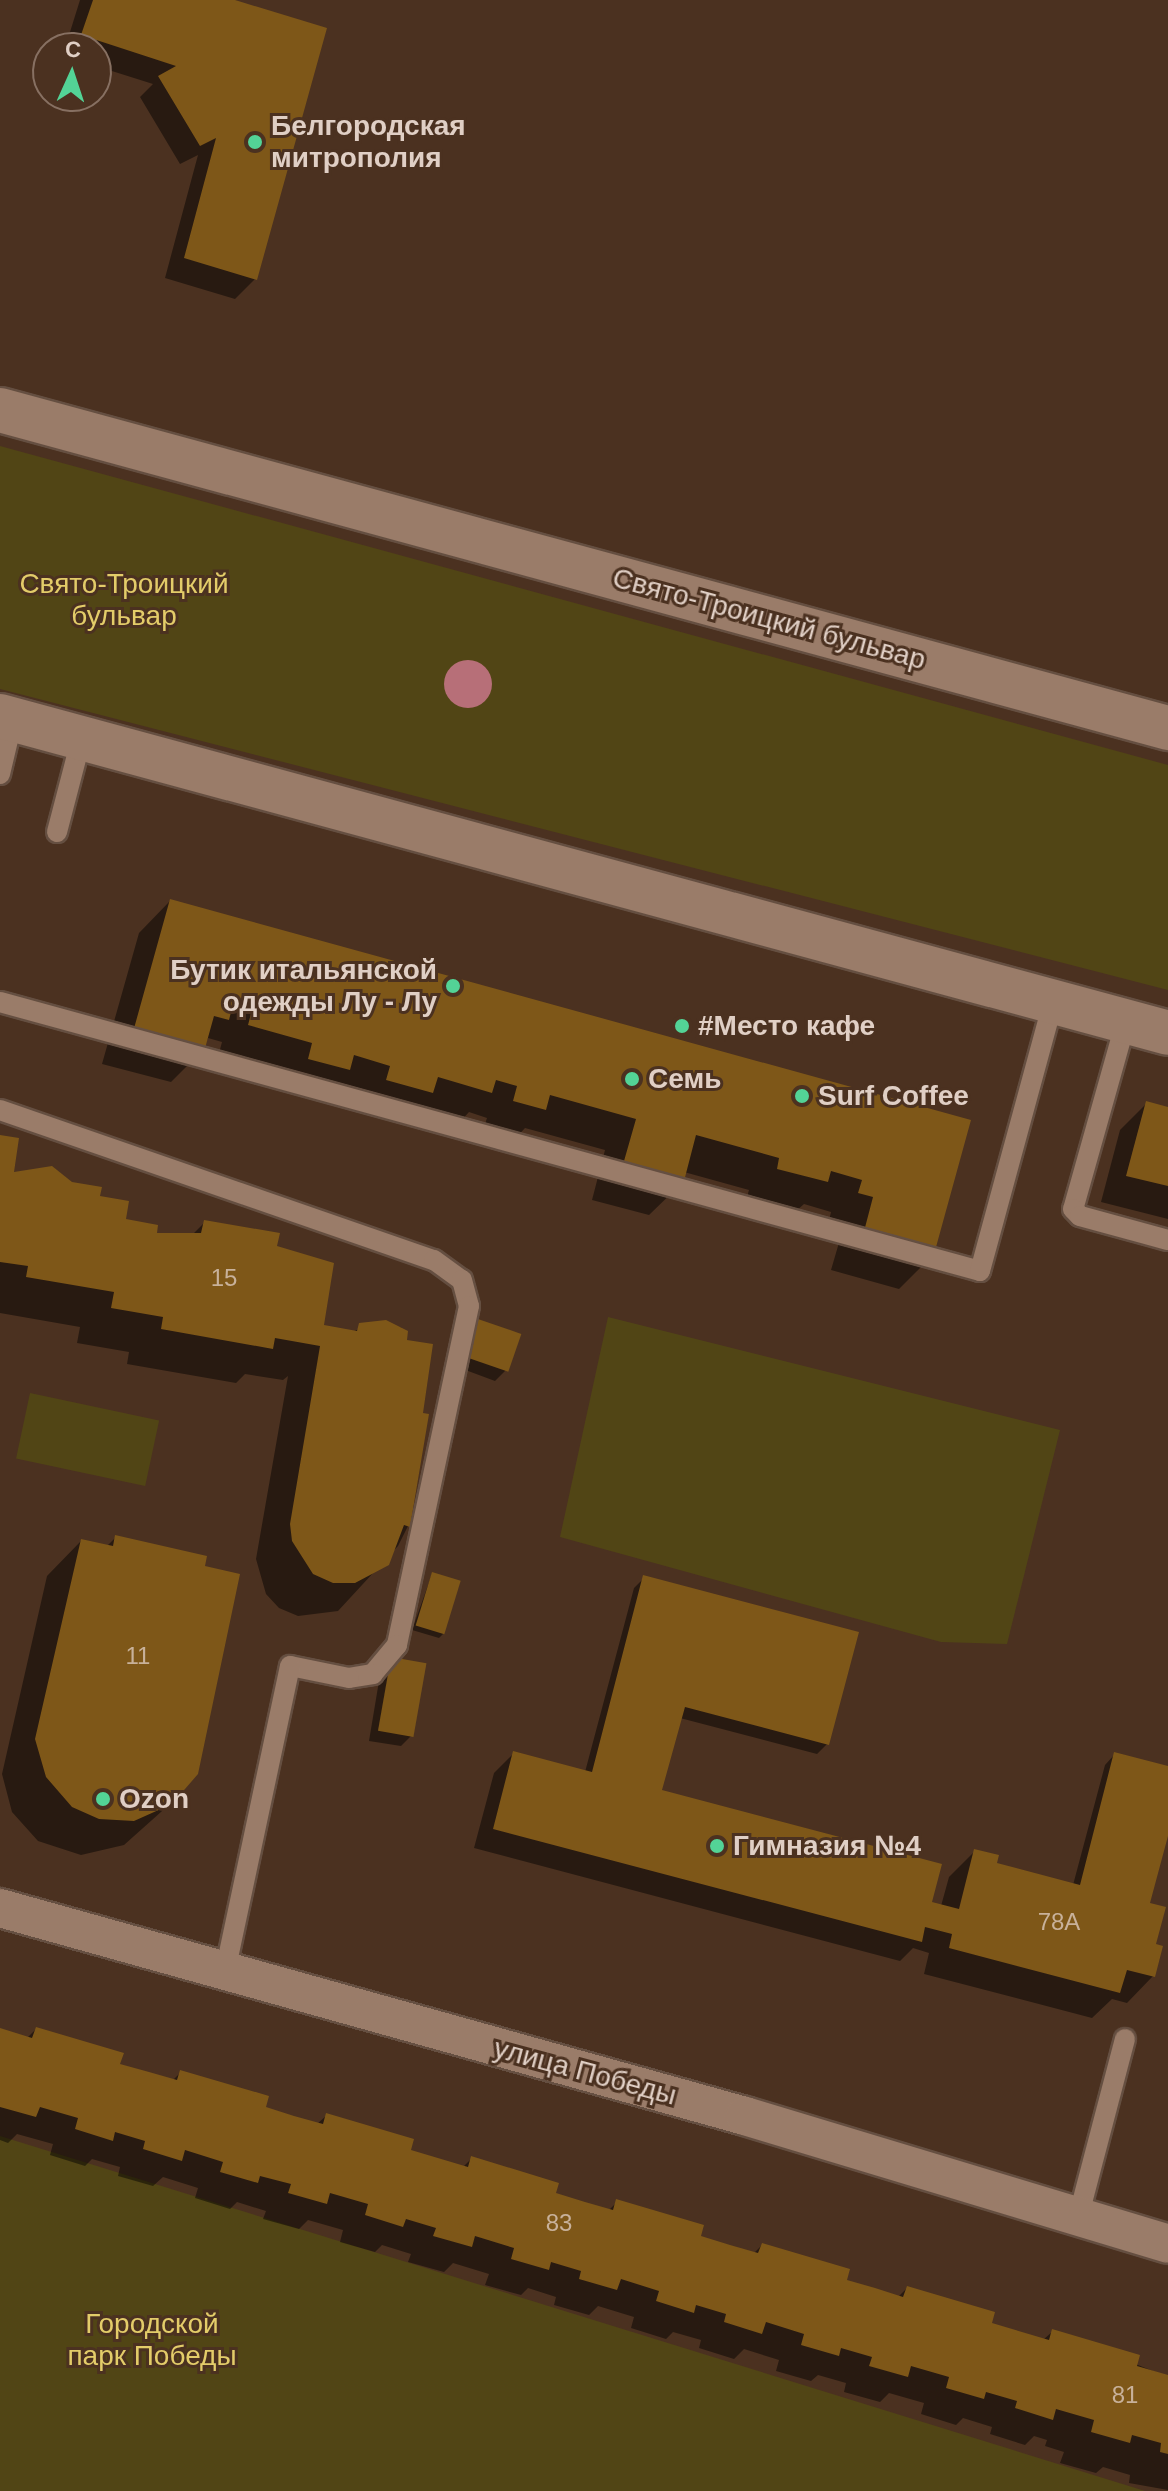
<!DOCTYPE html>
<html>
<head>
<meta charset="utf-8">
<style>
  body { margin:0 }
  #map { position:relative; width:1168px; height:2491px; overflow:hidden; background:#4b3120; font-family:Arial,sans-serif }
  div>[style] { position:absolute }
  .green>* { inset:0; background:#514515; transform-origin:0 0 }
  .water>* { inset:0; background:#b76f78 }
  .round { border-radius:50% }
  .shadow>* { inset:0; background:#0007 }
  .building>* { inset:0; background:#7e5718; transform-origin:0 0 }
  .roads { filter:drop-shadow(2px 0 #654f41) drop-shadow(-2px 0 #654f41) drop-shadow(0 2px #654f41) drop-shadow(0 -2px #654f41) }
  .service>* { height:20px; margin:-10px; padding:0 10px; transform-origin:10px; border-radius:10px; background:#9a7c69 }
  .minor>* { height:38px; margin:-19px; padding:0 19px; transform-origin:19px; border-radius:19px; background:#9a7c69 }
  .tertiary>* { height:44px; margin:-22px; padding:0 22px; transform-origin:22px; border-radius:22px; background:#9a7c69 }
  .dots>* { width:22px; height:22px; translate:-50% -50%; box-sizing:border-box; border:4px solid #4b3120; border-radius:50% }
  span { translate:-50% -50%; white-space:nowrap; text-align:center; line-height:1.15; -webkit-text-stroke:6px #4b3120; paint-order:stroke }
  .number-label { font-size:24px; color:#c8b19a }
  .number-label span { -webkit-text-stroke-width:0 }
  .poi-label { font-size:28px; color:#e0cfc5; font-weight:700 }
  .left { translate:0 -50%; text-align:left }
  .right { translate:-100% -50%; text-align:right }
  .park-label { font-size:28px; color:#e3cc69 }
  .street-label { font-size:28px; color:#e0cfc5 }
  .north { position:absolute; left:32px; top:32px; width:80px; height:80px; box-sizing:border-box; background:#4b3120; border:2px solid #877062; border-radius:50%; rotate:3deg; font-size:22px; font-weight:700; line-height:32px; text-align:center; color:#e0cfc5 }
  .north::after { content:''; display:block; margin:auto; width:28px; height:36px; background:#53d396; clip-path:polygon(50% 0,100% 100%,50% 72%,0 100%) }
</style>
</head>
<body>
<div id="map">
  <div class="green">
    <i style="clip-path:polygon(0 446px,1168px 765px,1168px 990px,0 689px)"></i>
    <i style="clip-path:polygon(608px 1317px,1060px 1430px,1007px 1644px,941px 1642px,560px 1537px)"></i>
    <i style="left:30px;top:1393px;width:132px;height:67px;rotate:12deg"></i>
    <i style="clip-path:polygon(0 2136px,1145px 2491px,0 2491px)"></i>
  </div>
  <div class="water">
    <i class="round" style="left:444px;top:660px;width:48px;height:48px"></i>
  </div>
  <div class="shadow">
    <i style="clip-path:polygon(80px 0,228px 0,255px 279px,235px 299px,165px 278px,198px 155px,180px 164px,140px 97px,153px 84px,96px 66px,96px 48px,65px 48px)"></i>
    <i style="clip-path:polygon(170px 901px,969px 1121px,931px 1257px,899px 1289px,831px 1270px,843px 1229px,828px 1225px,831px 1212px,804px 1204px,794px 1213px,746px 1200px,749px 1190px,684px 1172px,681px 1184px,649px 1215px,592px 1200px,605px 1150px,525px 1128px,513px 1141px,482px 1133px,487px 1118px,469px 1112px,459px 1123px,413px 1110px,400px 1124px,356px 1111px,360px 1097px,329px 1088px,316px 1101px,277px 1090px,281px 1074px,218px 1057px,222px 1042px,208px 1038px,202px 1051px,171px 1082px,102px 1064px,139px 933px)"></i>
    <i style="clip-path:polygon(1147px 1103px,1168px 1109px,1168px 1219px,1101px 1202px,1120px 1130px)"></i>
    <i style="clip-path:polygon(0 1138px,12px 1175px,71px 1184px,124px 1221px,154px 1235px,192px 1235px,205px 1222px,275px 1248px,321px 1331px,352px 1332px,378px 1321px,402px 1328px,408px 1526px,398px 1546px,338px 1611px,298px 1616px,279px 1608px,266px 1594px,256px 1559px,288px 1376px,283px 1380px,245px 1374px,236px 1383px,127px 1364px,129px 1352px,77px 1343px,80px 1327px,0 1313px)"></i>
    <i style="clip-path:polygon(465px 1330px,506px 1370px,495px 1381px,452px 1365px)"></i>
    <i style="clip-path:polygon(116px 1537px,196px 1773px,180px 1795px,124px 1845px,81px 1855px,38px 1841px,12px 1812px,2px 1774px,47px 1576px,81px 1541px,106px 1547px)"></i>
    <i style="clip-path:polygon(432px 1574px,444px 1633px,439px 1638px,412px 1630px)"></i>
    <i style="clip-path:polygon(644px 1578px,827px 1744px,817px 1754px,680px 1718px,660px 1791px,930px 1903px,941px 1906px,949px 1877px,975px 1851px,994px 1864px,1073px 1885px,1105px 1765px,1115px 1754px,1168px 1768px,1168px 1831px,1148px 1902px,1153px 1976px,1127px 2003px,1112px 1999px,1092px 2018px,924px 1974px,929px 1953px,913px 1948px,900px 1961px,474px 1848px,494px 1773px,514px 1753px,585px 1772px,634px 1588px)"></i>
    <i style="clip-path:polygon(392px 1659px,411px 1736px,401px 1746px,369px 1741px,381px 1669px)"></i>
    <i style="clip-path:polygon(36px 2029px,118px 2065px,172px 2081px,181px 2072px,263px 2108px,317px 2124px,327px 2115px,408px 2152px,462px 2168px,472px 2158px,554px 2194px,608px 2211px,617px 2202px,699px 2238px,753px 2254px,762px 2245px,844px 2281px,898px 2297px,907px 2288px,989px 2324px,1043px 2340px,1053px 2331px,1168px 2377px,1168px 2490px,1129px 2483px,1130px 2475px,1103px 2467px,1096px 2473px,1060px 2463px,1064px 2452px,1045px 2446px,1047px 2440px,1034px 2436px,1025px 2445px,990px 2434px,992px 2427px,963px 2418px,956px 2425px,921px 2414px,924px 2403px,889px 2393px,880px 2402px,844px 2392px,846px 2383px,818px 2375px,811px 2381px,776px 2371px,779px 2360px,744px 2349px,734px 2359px,699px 2348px,701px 2340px,673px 2332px,666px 2339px,631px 2328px,634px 2317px,598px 2306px,589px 2315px,554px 2305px,556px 2297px,528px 2288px,521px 2295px,485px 2285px,489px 2274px,453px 2263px,444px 2272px,408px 2262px,411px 2254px,382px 2245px,375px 2252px,340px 2242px,343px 2230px,308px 2220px,299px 2229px,263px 2219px,266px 2211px,237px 2202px,230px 2209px,195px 2198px,198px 2188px,163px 2177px,153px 2186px,118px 2176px,120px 2167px,92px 2159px,85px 2166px,50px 2155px,53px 2144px,17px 2134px,8px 2143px,0 2140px,0 2030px,27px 2038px)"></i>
  </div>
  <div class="building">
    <i style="clip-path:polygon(93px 0,235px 0,327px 28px,257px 280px,184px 258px,216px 138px,200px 146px,158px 76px,176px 66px,81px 35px)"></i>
    <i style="clip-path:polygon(170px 899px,971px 1120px,933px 1258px,862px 1239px,873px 1197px,858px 1193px,862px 1180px,831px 1171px,828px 1182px,777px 1169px,779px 1158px,696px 1135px,683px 1185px,622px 1168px,636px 1119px,550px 1095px,546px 1110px,513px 1101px,517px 1086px,496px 1080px,492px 1093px,438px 1077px,433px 1093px,386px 1080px,390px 1066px,354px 1055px,350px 1070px,308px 1059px,312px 1043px,248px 1025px,252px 1010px,233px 1004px,229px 1020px,214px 1016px,204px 1052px,133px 1032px)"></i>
    <i style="clip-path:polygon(1146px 1101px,1168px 1107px,1168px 1186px,1126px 1176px)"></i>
    <i style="clip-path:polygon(0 1135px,19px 1138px,14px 1172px,52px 1166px,72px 1182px,102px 1187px,100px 1196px,129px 1201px,126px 1219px,158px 1225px,157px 1233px,201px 1233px,204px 1220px,280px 1233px,277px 1246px,334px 1263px,324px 1325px,357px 1331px,359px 1323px,386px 1320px,408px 1331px,407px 1340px,433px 1344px,423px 1413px,429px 1414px,410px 1527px,404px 1525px,389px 1565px,355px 1583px,333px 1583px,313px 1574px,292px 1541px,290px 1524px,320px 1346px,275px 1338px,273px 1349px,161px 1329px,163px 1317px,111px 1308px,114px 1292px,26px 1277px,28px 1266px,0 1262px)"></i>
    <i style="left:475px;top:1318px;width:49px;height:40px;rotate:19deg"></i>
    <i style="clip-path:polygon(115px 1535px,207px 1556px,205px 1566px,240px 1574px,198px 1774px,172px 1804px,134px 1821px,99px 1819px,72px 1807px,46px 1777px,35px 1739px,81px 1539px,113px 1546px)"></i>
    <i style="left:432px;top:1572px;width:30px;height:56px;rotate:17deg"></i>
    <i style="clip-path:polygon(643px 1575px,859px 1632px,829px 1745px,685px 1707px,662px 1790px,942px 1864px,932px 1902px,959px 1909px,974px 1849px,999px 1855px,997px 1863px,1080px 1885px,1114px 1752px,1168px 1766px,1168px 1836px,1150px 1903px,1166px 1907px,1156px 1944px,1163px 1946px,1155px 1977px,1127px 1970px,1120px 1993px,949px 1948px,952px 1934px,925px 1927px,922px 1942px,493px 1829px,513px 1751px,592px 1772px)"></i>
    <i style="left:391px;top:1657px;width:36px;height:75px;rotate:10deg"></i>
    <i style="clip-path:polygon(36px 2027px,124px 2053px,120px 2064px,149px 2072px,177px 2080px,180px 2070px,269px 2096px,266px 2107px,294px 2116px,323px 2124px,326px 2113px,414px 2139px,411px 2150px,468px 2167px,471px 2156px,559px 2183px,556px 2193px,585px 2202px,613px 2210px,616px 2199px,704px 2225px,701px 2236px,730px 2245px,758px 2253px,762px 2243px,850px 2269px,847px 2280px,875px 2288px,903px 2297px,907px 2286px,995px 2312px,992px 2323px,1049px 2340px,1052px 2329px,1140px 2355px,1137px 2366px,1168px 2375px,1168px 2454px,1160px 2452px,1161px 2443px,1132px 2435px,1130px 2443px,1091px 2432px,1094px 2420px,1056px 2409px,1053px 2420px,1015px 2408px,1017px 2401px,986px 2392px,984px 2399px,946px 2388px,949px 2377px,911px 2366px,908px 2377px,869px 2366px,872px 2357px,841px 2348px,839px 2356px,801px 2345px,804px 2334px,766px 2322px,762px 2334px,724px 2322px,726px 2314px,696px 2305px,694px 2313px,656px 2301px,659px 2291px,621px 2279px,617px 2290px,579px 2279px,581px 2271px,551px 2262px,549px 2270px,511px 2259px,514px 2248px,475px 2236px,472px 2247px,433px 2236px,436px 2228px,406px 2219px,403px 2227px,365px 2215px,368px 2204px,330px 2193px,327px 2204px,288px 2193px,291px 2184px,260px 2176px,258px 2183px,220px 2172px,223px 2162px,185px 2150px,182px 2161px,143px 2149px,145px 2141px,115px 2132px,113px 2141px,75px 2129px,78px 2118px,40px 2107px,36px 2117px,0 2107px,0 2028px,32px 2038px)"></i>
  </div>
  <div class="roads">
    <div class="service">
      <i style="left:0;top:774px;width:57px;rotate:-76.7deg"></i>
      <i style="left:57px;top:832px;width:99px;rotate:-75.4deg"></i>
      <i style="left:0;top:1002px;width:1016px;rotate:15.35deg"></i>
      <i style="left:980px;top:1271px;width:279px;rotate:-74.8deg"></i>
      <i style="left:1126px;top:1021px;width:195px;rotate:105.7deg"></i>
      <i style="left:1073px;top:1209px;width:10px;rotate:45deg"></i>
      <i style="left:1080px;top:1216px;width:91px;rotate:15.3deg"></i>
      <i style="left:0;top:1110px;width:459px;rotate:19.1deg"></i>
      <i style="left:434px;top:1260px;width:34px;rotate:36deg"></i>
      <i style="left:462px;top:1280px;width:27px;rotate:75deg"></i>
      <i style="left:469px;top:1306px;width:347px;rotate:102deg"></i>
      <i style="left:397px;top:1645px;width:38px;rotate:130deg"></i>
      <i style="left:373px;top:1674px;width:24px;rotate:171deg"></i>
      <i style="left:349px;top:1678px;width:60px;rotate:-168.5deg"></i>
      <i style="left:290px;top:1666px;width:313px;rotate:102deg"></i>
      <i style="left:1078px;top:2218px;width:185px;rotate:-75.3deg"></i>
    </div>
    <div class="minor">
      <i style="left:0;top:1908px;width:773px;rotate:15.6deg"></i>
      <i style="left:745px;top:2116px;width:442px;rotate:16.8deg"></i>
    </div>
    <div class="tertiary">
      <i style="left:0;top:410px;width:1211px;rotate:15.23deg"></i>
      <i style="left:0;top:716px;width:1210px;rotate:15.18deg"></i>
    </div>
  </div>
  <div class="dots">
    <i style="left:255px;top:142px;background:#53d396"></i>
    <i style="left:453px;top:986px;background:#53d396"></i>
    <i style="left:682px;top:1026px;background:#53d396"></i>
    <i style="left:632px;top:1079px;background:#53d396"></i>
    <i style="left:802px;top:1096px;background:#53d396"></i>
    <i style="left:103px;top:1799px;background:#53d396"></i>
    <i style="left:717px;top:1846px;background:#53d396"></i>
  </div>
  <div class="number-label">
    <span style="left:224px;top:1278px">15</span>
    <span style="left:138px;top:1656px">11</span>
    <span style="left:1059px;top:1922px">78А</span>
    <span style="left:559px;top:2223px">83</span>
    <span style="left:1125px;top:2395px">81</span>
  </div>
  <div class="poi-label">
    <span class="left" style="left:271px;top:142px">Белгородская<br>митрополия</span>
    <span class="right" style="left:437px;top:986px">Бутик итальянской<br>одежды Лу - Лу</span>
    <span class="left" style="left:698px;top:1026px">#Место кафе</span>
    <span class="left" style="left:648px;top:1079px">Семь</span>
    <span class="left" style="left:818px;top:1096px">Surf Coffee</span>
    <span class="left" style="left:119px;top:1799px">Ozon</span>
    <span class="left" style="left:733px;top:1846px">Гимназия №4</span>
  </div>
  <div class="park-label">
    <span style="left:124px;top:600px">Свято-Троицкий<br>бульвар</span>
    <span style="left:152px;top:2340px">Городской<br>парк Победы</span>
  </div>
  <div class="street-label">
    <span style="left:769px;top:619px;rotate:15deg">Свято-Троицкий бульвар</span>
    <span style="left:585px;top:2072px;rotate:15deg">улица Победы</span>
  </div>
  <div class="north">С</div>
</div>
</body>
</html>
